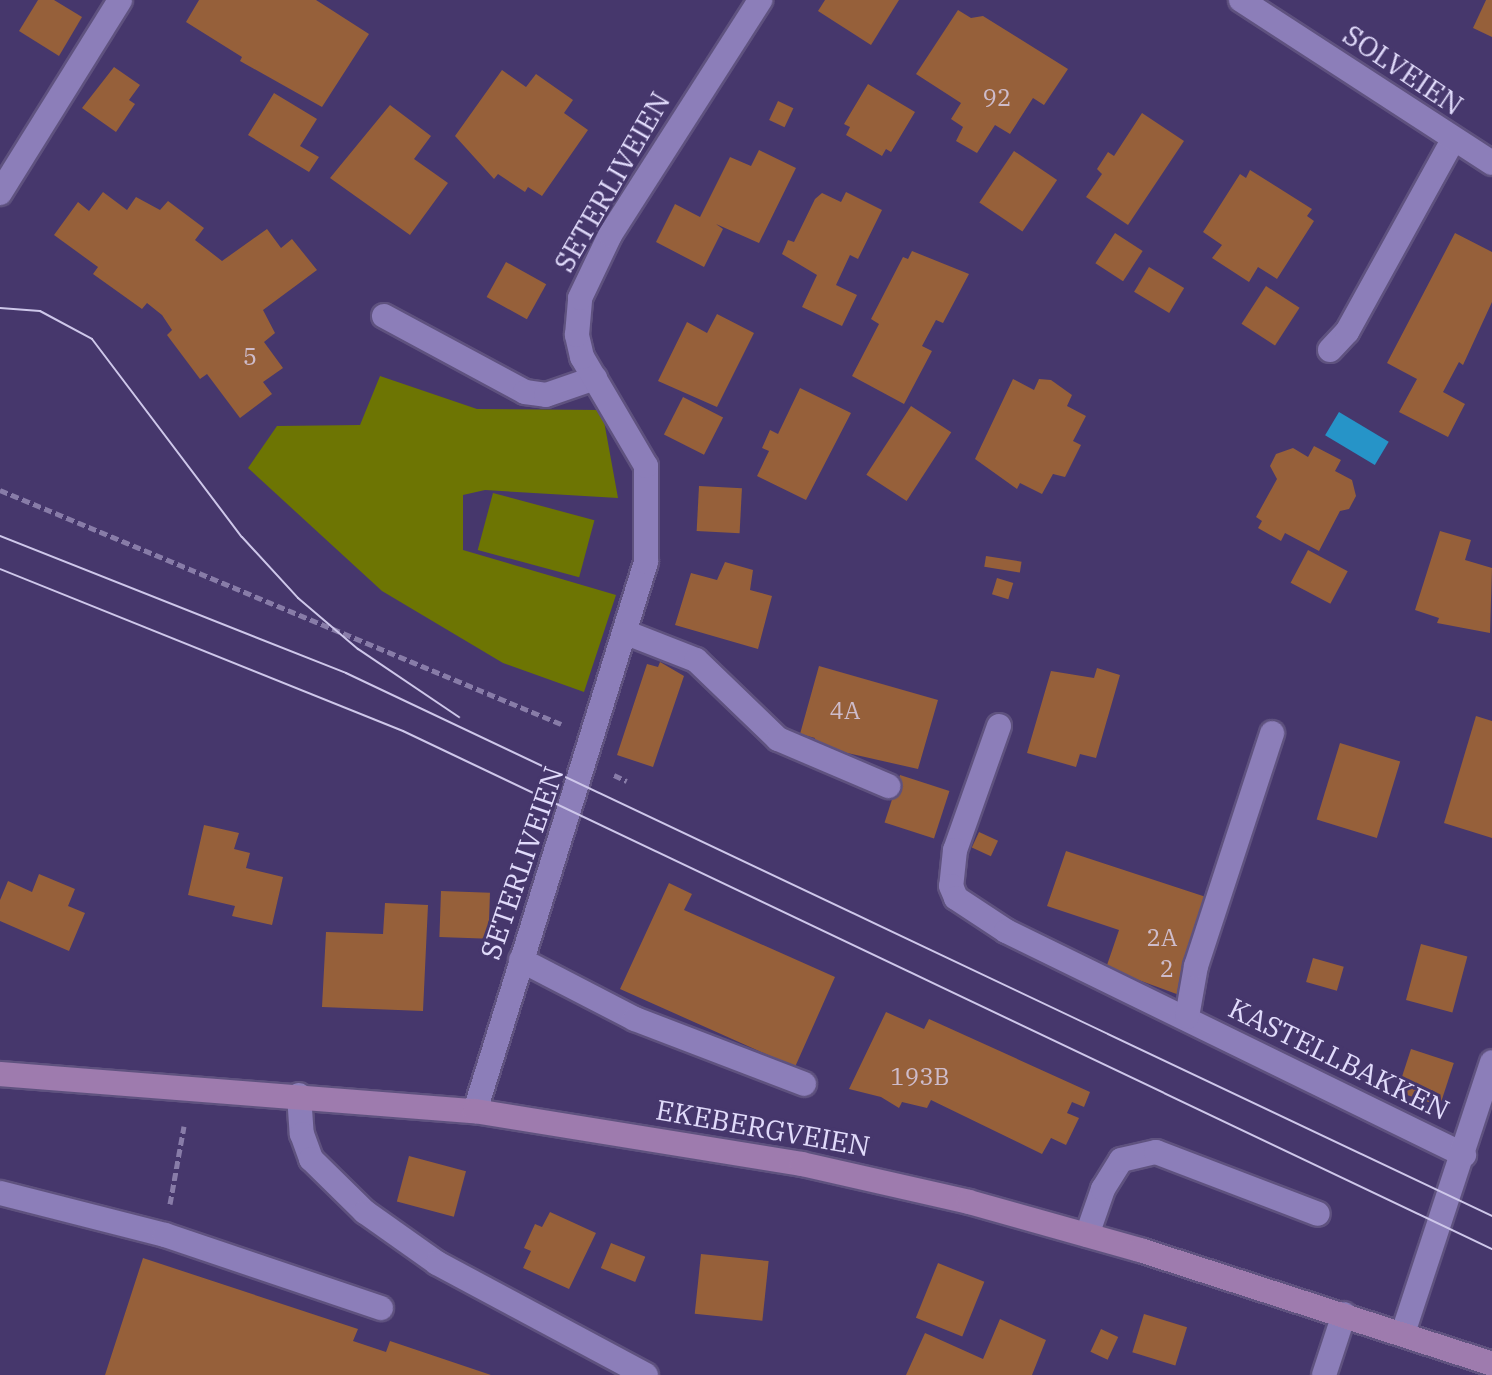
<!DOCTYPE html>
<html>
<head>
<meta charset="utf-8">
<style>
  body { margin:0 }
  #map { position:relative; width:1492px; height:1375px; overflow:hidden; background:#46376c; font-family:"IBM Plex Serif",serif }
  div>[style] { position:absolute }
  .green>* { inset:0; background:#6d7503; transform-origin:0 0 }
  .water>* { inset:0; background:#2694c8; transform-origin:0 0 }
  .building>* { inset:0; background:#96603a; transform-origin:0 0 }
  .path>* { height:5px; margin-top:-2.5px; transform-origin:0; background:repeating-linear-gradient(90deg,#887ca8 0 8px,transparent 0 12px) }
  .roads { filter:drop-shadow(2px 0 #5f527f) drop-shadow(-2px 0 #5f527f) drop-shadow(0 2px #5f527f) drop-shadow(0 -2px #5f527f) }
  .service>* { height:24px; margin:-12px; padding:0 12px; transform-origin:12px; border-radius:12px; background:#8c7eb9 }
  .minor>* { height:24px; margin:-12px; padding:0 12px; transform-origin:12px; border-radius:12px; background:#8c7eb9 }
  .tertiary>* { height:24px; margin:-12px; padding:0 12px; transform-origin:12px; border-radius:12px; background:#8c7eb9 }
  .secondary>* { height:24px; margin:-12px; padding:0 12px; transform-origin:12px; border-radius:12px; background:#9e7bae }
  .tram>* { height:2px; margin:-1px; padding:0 1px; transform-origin:1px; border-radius:1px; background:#cec7ea }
  span { translate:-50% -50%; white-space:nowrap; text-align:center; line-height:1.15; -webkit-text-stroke:6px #46376c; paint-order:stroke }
  .number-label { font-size:24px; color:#cebccb }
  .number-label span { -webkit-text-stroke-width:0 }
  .street-label { font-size:28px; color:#e1dbfb }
</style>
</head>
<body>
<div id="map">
  <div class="green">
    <i style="clip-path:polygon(380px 376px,477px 409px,602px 410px,618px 498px,485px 490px,463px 495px,463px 550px,616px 595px,584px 692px,503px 663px,382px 591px,248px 468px,277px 426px,360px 425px)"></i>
    <i style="left:493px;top:493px;width:105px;height:59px;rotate:15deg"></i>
  </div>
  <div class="water">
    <i style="left:1339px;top:412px;width:58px;height:27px;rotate:31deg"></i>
  </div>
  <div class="building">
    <i style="clip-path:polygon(38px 0,54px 0,82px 17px,59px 56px,19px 31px)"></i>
    <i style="clip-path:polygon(199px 0,316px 0,369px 34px,322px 107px,240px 61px,242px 57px,186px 22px)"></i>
    <i style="clip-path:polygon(825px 0,899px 0,871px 45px,818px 11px)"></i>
    <i style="clip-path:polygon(1486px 0,1492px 0,1492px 37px,1473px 28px)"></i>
    <i style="clip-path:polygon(958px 10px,971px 18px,983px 16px,1068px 69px,1044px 105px,1033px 98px,1010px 134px,995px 125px,977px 153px,956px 141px,963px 127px,951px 119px,961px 103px,916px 74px)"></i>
    <i style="clip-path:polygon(114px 67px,140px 85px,129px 100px,135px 104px,116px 132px,82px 108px)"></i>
    <i style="clip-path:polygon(502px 70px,526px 87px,536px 74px,573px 100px,564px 113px,588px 130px,542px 196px,528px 187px,525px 192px,498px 174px,494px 179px,455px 136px)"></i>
    <i style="clip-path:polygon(868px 84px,915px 112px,891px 152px,886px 149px,882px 156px,846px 135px,850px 127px,844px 124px)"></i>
    <i style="clip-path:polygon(274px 93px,317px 119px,300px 146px,319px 157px,309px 172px,248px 135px)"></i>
    <i style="left:778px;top:101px;width:17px;height:21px;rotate:25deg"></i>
    <i style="clip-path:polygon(390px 105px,431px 136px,414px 159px,448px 183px,410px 235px,330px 178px)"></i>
    <i style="clip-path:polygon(1142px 113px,1184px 141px,1128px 225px,1086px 197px,1102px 174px,1097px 169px,1108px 152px,1114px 156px)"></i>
    <i style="clip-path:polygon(759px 150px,796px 168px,759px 243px,716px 224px,723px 229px,704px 267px,656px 242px,675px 204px,700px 217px,730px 157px,751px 166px)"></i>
    <i style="left:1014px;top:151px;width:52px;height:62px;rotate:34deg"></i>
    <i style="clip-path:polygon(1250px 170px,1312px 209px,1307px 216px,1314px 221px,1277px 279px,1258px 267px,1249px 282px,1212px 258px,1222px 245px,1203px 232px,1240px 174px,1246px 178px)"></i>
    <i style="clip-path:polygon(103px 192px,127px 210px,136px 197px,160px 210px,168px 201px,204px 228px,195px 240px,222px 261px,267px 229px,281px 248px,292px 239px,317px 270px,263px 310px,275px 333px,264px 342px,283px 368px,263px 382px,272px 394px,240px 418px,207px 374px,200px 379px,167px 335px,172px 330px,162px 315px,147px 303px,142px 309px,93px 274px,98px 267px,54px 235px,78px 202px,89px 211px)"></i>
    <i style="clip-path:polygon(846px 192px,882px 210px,858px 259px,850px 255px,836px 285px,857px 295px,842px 326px,802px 307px,817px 275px,782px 254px,788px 240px,794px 242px,815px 199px,822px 193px,841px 202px)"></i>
    <i style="left:1115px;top:233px;width:33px;height:36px;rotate:33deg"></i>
    <i style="clip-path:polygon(1455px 233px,1492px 252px,1492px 302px,1463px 365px,1459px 362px,1443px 392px,1465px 404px,1448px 437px,1399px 412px,1417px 379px,1387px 363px)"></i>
    <i style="clip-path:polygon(912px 251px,969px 274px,943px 323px,936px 320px,922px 346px,932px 351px,904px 404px,852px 376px,879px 324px,871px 319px,903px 257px,908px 259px)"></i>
    <i style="left:506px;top:262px;width:46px;height:40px;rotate:29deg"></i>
    <i style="left:1149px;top:267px;width:41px;height:29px;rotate:31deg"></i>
    <i style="left:1266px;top:286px;width:40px;height:45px;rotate:33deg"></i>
    <i style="clip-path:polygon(717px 314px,754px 333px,717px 407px,658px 381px,687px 322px,707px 333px)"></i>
    <i style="clip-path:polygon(1013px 379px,1034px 390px,1039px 379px,1051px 380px,1072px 395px,1067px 406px,1086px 416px,1073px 441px,1081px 445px,1065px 477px,1053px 474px,1042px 494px,1020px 483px,1017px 489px,975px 459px)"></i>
    <i style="clip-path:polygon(800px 388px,851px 413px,806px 500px,757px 476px,769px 451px,762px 448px,770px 430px,778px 434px)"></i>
    <i style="left:683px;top:397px;width:45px;height:42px;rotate:27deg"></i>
    <i style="left:911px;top:406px;width:48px;height:82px;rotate:33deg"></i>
    <i style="clip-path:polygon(1314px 446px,1341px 460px,1335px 471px,1352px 480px,1356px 496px,1349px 509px,1340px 511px,1319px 551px,1285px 533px,1281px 541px,1258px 528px,1262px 521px,1256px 517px,1277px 479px,1270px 466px,1276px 454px,1293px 448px,1308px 457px)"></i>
    <i style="left:699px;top:486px;width:43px;height:45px;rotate:3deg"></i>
    <i style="clip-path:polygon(1440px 531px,1471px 540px,1465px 560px,1492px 568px,1490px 633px,1437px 623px,1439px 618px,1415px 610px)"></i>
    <i style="left:1308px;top:550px;width:45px;height:37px;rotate:28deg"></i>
    <i style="left:986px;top:556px;width:36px;height:11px;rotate:9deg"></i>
    <i style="clip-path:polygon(725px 562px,753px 570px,750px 590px,772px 596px,758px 649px,675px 625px,691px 573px,717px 580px)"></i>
    <i style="left:997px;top:578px;width:17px;height:17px;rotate:17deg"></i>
    <i style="clip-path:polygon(660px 662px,684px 676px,653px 767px,617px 755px,647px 664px,658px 667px)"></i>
    <i style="clip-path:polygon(819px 666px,938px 700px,918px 769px,812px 745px,815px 738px,800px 734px)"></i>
    <i style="clip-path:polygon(1097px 668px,1120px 675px,1096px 758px,1080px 754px,1076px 767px,1027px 753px,1051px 671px,1094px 678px)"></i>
    <i style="clip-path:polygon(1476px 716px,1492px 721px,1492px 838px,1444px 823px)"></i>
    <i style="left:1340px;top:743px;width:63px;height:80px;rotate:17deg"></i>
    <i style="left:900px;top:775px;width:52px;height:50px;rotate:18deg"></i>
    <i style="clip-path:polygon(204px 825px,239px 833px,234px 849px,250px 853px,246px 868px,283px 877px,272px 925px,232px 916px,235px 906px,188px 895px)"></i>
    <i style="left:979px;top:832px;width:21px;height:17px;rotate:25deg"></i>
    <i style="clip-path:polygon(1066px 851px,1206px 897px,1189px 949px,1196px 951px,1182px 996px,1106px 968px,1119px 930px,1047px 906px)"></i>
    <i style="clip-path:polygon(39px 874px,75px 889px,68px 906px,85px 913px,69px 951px,0 921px,0 900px,8px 881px,32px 892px)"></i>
    <i style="clip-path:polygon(669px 883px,692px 894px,684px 910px,835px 977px,795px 1067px,620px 989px)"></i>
    <i style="left:441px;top:891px;width:49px;height:46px;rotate:2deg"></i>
    <i style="clip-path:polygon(385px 903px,428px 905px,423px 1011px,322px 1007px,326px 932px,383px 934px)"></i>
    <i style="left:1421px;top:944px;width:48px;height:58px;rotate:15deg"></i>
    <i style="left:1313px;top:958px;width:32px;height:25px;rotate:16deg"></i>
    <i style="clip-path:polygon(886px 1012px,924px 1029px,929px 1019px,1090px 1092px,1084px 1107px,1072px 1102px,1067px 1113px,1079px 1118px,1066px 1145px,1051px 1138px,1042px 1154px,931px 1100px,927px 1108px,902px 1102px,899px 1108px,881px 1097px,849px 1089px)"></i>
    <i style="left:1411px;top:1049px;width:45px;height:45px;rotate:18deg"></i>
    <i style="left:409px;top:1156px;width:59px;height:47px;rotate:15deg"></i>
    <i style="clip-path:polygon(550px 1212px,596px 1233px,569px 1289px,523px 1268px,531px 1251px,524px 1248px,535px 1224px,542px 1227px)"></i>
    <i style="left:611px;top:1243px;width:37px;height:27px;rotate:22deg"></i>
    <i style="left:701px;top:1254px;width:68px;height:60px;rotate:6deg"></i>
    <i style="clip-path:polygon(143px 1258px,358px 1329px,353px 1341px,386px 1352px,390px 1341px,491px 1375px,105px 1375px)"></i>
    <i style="left:938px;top:1263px;width:50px;height:59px;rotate:22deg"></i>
    <i style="left:1144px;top:1314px;width:45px;height:40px;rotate:17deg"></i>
    <i style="clip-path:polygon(1000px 1319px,1046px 1340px,1032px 1375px,906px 1375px,925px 1333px,983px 1359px)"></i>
    <i style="left:1101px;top:1329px;width:19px;height:25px;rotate:25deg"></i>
  </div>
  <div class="path">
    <i style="left:0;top:490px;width:608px;rotate:22.64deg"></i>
    <i style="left:614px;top:775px;width:14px;rotate:25deg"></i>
    <i style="left:170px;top:1204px;width:79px;rotate:-79.8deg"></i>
  </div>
  <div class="roads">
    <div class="service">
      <i style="left:0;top:193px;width:227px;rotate:-58.1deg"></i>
      <i style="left:384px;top:316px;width:160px;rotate:28.3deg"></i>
      <i style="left:525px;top:392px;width:21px;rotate:8deg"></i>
      <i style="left:546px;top:395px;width:52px;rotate:-19.1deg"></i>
      <i style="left:1330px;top:350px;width:25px;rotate:-47deg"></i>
      <i style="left:1347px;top:332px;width:219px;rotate:-61.1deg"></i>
      <i style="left:627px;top:633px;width:74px;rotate:21.4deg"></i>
      <i style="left:696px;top:660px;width:114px;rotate:43.9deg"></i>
      <i style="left:778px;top:739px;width:120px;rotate:23.1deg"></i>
      <i style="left:999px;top:726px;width:132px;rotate:109.5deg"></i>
      <i style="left:955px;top:850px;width:36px;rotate:96deg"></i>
      <i style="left:951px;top:886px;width:13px;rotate:67deg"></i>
      <i style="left:956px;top:898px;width:60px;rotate:33.4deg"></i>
      <i style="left:1006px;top:931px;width:510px;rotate:26.06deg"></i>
      <i style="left:521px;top:960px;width:128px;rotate:27.4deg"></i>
      <i style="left:635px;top:1019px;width:181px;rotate:21deg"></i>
      <i style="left:1187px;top:1017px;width:52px;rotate:-80deg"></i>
      <i style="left:1196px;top:966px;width:245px;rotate:-71.9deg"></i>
      <i style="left:299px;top:1095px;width:39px;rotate:86deg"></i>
      <i style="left:302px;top:1134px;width:27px;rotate:70deg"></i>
      <i style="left:311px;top:1159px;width:76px;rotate:44.5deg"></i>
      <i style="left:365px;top:1212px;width:88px;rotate:35.3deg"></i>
      <i style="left:437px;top:1263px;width:237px;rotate:28.2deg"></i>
      <i style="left:0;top:1193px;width:170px;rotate:14.3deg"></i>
      <i style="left:165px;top:1235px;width:228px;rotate:18.7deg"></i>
      <i style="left:1087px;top:1235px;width:49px;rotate:-70.8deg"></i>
      <i style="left:1103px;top:1189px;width:34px;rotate:-58deg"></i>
      <i style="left:1121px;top:1160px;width:36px;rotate:-13deg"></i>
      <i style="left:1156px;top:1152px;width:173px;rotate:20.9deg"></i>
      <i style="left:1324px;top:1375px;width:64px;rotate:-71.8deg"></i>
    </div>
    <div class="minor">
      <i style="left:475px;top:1111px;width:575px;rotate:-72.7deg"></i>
      <i style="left:646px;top:562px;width:96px;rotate:-90deg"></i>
      <i style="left:646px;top:466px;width:126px;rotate:-120.4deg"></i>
      <i style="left:582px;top:357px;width:23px;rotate:-103deg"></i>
      <i style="left:577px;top:335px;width:37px;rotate:-85deg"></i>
      <i style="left:580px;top:298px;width:70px;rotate:-64.5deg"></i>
      <i style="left:610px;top:235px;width:279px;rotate:-57.4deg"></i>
      <i style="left:1403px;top:1333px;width:285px;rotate:-71.8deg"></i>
    </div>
    <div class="tertiary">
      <i style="left:1241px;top:0;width:299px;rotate:33deg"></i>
    </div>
    <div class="secondary">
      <i style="left:0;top:1074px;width:476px;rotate:4.5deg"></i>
      <i style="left:475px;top:1111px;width:331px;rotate:9.2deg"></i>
      <i style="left:802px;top:1164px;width:171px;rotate:12.8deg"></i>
      <i style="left:969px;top:1202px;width:178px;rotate:15.7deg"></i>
      <i style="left:1140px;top:1250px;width:370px;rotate:17.9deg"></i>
    </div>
  </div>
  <div class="tram">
    <i style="left:0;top:308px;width:40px;rotate:4.3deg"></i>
    <i style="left:40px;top:311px;width:59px;rotate:28.3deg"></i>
    <i style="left:92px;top:339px;width:248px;rotate:52.9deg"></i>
    <i style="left:242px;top:537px;width:83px;rotate:47.4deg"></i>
    <i style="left:298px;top:598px;width:79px;rotate:40.4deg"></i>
    <i style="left:358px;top:649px;width:122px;rotate:34deg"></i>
    <i style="left:0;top:536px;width:372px;rotate:21.6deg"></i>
    <i style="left:346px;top:673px;width:1268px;rotate:25.35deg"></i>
    <i style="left:0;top:569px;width:434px;rotate:21.9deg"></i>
    <i style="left:403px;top:731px;width:1206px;rotate:25.44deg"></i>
  </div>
  <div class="number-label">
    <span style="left:997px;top:98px">92</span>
    <span style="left:250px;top:357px">5</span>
    <span style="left:845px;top:711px">4A</span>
    <span style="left:1162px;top:938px">2A</span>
    <span style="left:1167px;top:969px">2</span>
    <span style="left:920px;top:1077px">193B</span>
  </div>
  <div class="street-label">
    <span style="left:1403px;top:70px;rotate:34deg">SOLVEIEN</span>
    <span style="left:612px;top:182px;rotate:-60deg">SETERLIVEIEN</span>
    <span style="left:522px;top:863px;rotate:-71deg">SETERLIVEIEN</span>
    <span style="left:1339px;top:1059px;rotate:26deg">KASTELLBAKKEN</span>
    <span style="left:763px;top:1128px;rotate:10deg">EKEBERGVEIEN</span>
  </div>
</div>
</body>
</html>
